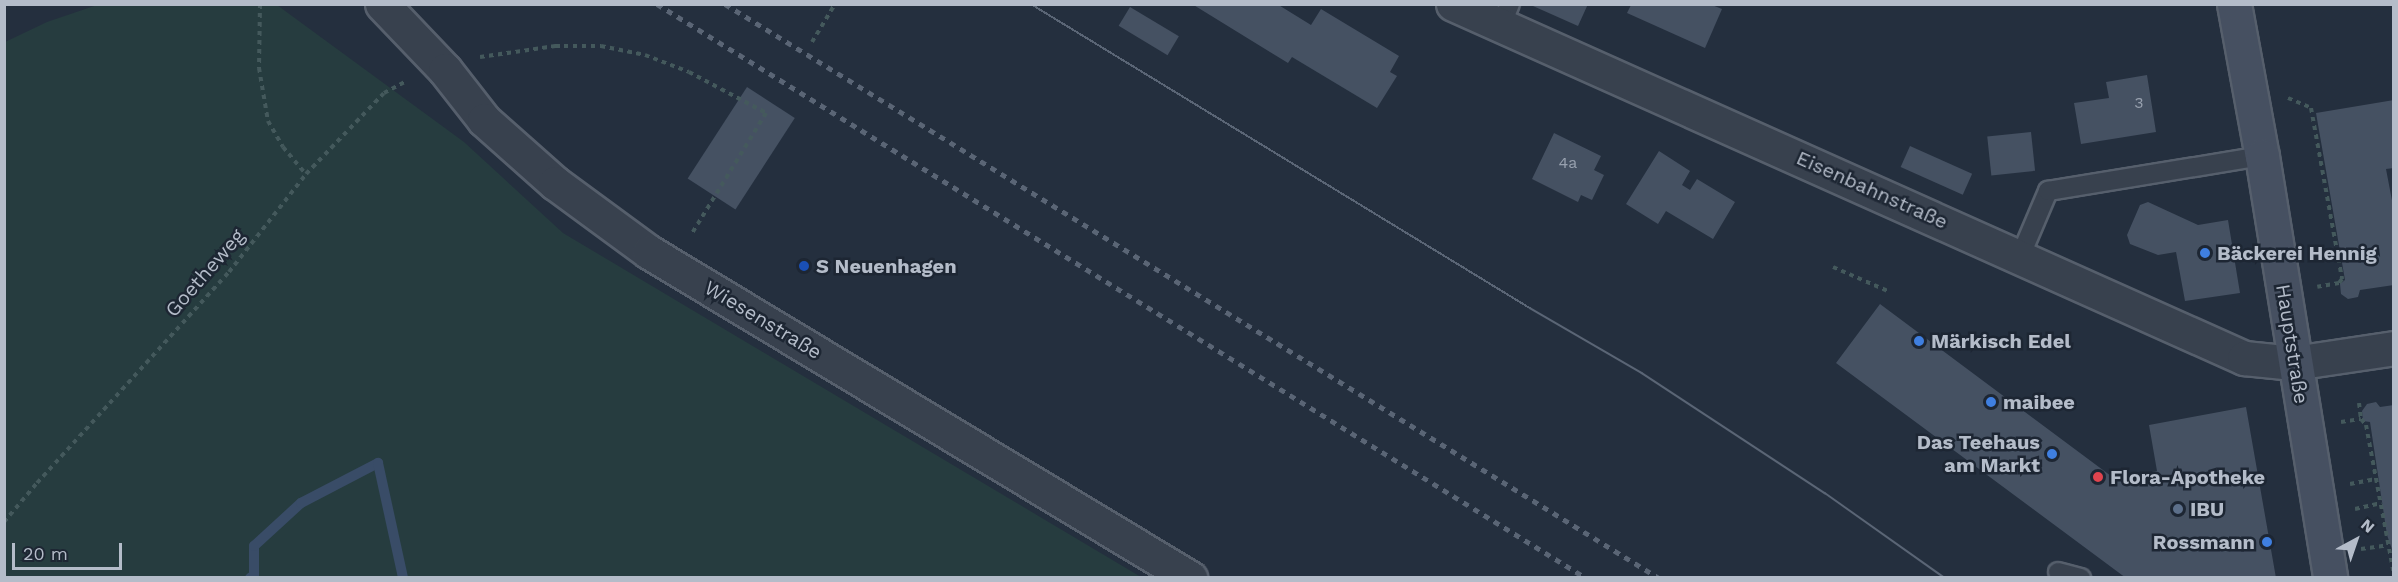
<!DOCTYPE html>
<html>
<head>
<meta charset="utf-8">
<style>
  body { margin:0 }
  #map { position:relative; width:2398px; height:582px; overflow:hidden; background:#242f3e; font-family:"Work Sans",sans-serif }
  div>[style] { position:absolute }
  .green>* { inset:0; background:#263c3f }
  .stream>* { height:10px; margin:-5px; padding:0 5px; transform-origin:5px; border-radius:5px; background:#394c67 }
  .building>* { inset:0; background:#455162; transform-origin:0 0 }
  .path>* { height:4px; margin-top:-2px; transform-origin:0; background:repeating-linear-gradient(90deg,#44595c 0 4.5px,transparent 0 9px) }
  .roads { filter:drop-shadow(2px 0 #565f6c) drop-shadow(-2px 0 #565f6c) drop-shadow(0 2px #565f6c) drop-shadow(0 -2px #565f6c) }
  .service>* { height:18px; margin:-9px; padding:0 9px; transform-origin:9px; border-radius:9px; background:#38414e }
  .minor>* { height:33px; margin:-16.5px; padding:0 16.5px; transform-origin:16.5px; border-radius:16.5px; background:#38414e }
  .secondary>* { height:33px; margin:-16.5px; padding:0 16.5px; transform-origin:16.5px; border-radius:16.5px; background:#465061 }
  .tram>* { height:1.5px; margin:-0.75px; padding:0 0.75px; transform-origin:0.75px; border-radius:0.75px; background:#5a6575 }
  .rail>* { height:4.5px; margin-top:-2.25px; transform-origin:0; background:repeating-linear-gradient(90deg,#5a6575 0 6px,transparent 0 12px) }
  .dots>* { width:16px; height:16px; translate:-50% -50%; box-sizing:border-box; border:3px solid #1d2633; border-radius:50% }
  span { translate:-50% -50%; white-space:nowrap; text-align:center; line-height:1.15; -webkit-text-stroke:5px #1d2633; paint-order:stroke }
  .number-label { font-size:16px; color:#98a1af }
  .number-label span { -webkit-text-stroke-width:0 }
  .street-label { font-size:20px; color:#b4bcc9 }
  .poi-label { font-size:20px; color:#b4bcc9; font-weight:700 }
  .left { translate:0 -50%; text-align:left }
  .right { translate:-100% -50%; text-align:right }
  .frame { position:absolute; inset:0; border:6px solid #b4bcc9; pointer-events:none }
  .north { position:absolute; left:2326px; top:510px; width:60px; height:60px; -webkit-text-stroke:4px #1d2633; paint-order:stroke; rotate:40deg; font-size:16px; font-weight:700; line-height:24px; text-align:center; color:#b4bcc9 }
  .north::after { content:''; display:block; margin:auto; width:21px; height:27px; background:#b4bcc9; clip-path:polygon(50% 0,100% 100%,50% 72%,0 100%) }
  .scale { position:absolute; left:12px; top:543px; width:110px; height:27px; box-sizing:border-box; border:3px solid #b4bcc9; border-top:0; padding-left:8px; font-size:18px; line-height:21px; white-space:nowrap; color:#b4bcc9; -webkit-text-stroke:4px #1d2633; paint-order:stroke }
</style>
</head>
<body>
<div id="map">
  <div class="green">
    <i style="clip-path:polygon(97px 5px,277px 5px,464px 142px,563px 233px,1141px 577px,5px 577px,5px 42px,47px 22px)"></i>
  </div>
  <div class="stream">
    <i style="left:250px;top:578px;width:5px;rotate:-37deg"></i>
    <i style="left:254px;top:575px;width:29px;rotate:-90deg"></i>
    <i style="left:254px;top:546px;width:64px;rotate:-42.5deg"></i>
    <i style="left:301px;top:503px;width:87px;rotate:-27.5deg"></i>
    <i style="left:378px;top:463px;width:118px;rotate:77.7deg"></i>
  </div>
  <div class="building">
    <i style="clip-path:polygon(1192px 4px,1277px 4px,1311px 25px,1321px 9px,1399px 56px,1390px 72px,1397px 76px,1377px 108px,1292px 57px,1288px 63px)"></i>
    <i style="clip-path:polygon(1534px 4px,1588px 4px,1578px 26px,1533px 6px)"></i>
    <i style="clip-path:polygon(1631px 5px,1712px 5px,1722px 9px,1705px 48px,1627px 13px)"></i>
    <i style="left:1130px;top:7px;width:57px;height:22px;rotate:31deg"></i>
    <i style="clip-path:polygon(2147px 75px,2156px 132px,2081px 144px,2074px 103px,2109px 98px,2106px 82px)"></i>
    <i style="left:747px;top:87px;width:57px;height:109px;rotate:33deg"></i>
    <i style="clip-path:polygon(2394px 100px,2394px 168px,2386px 169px,2394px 211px,2394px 285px,2360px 290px,2358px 297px,2348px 299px,2341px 294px,2340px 284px,2345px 280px,2316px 113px)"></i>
    <i style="left:2031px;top:132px;width:39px;height:44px;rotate:84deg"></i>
    <i style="clip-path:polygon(1554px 133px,1601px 156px,1594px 170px,1604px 175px,1592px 200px,1581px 195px,1578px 202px,1532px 179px)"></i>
    <i style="left:1910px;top:146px;width:68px;height:23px;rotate:24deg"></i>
    <i style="clip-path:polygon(1659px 151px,1690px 171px,1682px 185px,1690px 190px,1697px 179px,1735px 202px,1713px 239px,1666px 211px,1658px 224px,1626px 204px)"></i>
    <i style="clip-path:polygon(2148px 202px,2198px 225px,2228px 220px,2240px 293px,2185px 301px,2176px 252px,2158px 255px,2130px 244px,2127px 235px,2140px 205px)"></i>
    <i style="clip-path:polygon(1880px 304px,2115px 479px,2157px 471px,2149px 425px,2246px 407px,2276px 578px,2126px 578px,1836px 363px)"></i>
    <i style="clip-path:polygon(2376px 402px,2380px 407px,2394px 405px,2394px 555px,2387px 535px,2370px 422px,2363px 421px,2362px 411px,2367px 404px)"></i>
  </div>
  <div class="path">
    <i style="left:260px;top:4px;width:64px;rotate:90.9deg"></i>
    <i style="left:259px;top:68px;width:54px;rotate:80.4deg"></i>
    <i style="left:268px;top:121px;width:30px;rotate:60deg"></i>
    <i style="left:283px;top:147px;width:35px;rotate:50deg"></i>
    <i style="left:812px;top:42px;width:44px;rotate:-58.8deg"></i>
    <i style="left:480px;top:57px;width:76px;rotate:-8.3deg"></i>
    <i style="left:555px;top:46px;width:46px"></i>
    <i style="left:601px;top:46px;width:45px;rotate:11.6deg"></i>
    <i style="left:645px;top:55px;width:47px;rotate:21.1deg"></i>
    <i style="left:689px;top:72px;width:87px;rotate:28deg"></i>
    <i style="left:766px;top:113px;width:143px;rotate:121.6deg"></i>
    <i style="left:2288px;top:98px;width:25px;rotate:23deg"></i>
    <i style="left:2311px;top:108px;width:174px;rotate:79.7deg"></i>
    <i style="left:2342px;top:279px;width:5px;rotate:127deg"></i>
    <i style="left:2339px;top:283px;width:22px;rotate:170deg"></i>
    <i style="left:1833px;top:267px;width:62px;rotate:23.7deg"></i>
    <i style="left:2359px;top:403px;width:16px;rotate:83deg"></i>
    <i style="left:2361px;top:419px;width:8px;rotate:50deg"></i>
    <i style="left:2366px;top:425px;width:153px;rotate:79.4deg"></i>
    <i style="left:2341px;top:422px;width:20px;rotate:-9deg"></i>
    <i style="left:2350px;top:484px;width:26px;rotate:-11deg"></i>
    <i style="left:2355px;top:509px;width:27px;rotate:-13deg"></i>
    <i style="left:4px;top:522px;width:51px;rotate:-49.8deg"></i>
    <i style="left:37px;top:483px;width:285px;rotate:-47.7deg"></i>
    <i style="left:229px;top:272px;width:125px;rotate:-51.8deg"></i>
    <i style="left:306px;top:174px;width:112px;rotate:-46.1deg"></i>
    <i style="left:384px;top:93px;width:26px;rotate:-28deg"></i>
    <i style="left:2361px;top:549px;width:27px;rotate:-8deg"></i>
  </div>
  <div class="roads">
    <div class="service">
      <i style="left:1501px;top:26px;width:24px;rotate:-68deg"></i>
      <i style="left:2020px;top:257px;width:72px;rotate:-67deg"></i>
      <i style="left:2048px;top:191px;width:217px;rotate:-9.3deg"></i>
      <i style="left:2058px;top:572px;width:24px;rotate:15deg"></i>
    </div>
    <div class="minor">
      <i style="left:382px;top:4px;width:91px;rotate:46.3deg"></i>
      <i style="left:445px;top:70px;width:63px;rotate:52deg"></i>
      <i style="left:484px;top:120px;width:95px;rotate:41.6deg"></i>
      <i style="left:555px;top:183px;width:117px;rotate:36.3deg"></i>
      <i style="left:649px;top:252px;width:632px;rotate:31.07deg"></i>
      <i style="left:1453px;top:4px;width:867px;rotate:24.11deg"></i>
      <i style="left:2244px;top:358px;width:50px;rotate:5.7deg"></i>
      <i style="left:2294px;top:363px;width:101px;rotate:-8.5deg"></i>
    </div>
    <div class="secondary">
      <i style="left:2234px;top:4px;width:155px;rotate:79.6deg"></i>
      <i style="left:2262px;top:156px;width:427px;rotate:80.8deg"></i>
    </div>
  </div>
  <div class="tram">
    <i style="left:1031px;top:4px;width:584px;rotate:31.35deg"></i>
    <i style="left:1530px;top:308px;width:129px;rotate:30.1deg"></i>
    <i style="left:1642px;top:373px;width:219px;rotate:33.3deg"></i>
    <i style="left:1825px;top:493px;width:147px;rotate:35.3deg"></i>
  </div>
  <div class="rail">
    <i style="left:657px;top:4px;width:1092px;rotate:31.71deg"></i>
    <i style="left:725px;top:4px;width:1096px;rotate:31.57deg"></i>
  </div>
  <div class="dots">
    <i style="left:2205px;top:253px;background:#3f7fe0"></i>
    <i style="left:804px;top:266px;background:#1a4fb4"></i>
    <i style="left:1919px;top:341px;background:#3f7fe0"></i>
    <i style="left:1991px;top:402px;background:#3f7fe0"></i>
    <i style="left:2052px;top:454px;background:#3f7fe0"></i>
    <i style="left:2098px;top:477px;background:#e0444e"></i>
    <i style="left:2178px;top:509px;background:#5c6f8a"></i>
    <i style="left:2267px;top:542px;background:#3f7fe0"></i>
  </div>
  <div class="number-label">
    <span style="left:2139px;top:103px">3</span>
    <span style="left:1568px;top:163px">4a</span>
  </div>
  <div class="street-label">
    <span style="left:1872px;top:190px;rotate:24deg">Eisenbahnstraße</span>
    <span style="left:205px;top:273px;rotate:-49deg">Goetheweg</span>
    <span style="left:763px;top:320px;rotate:31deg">Wiesenstraße</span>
    <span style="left:2292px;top:344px;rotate:81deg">Hauptstraße</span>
  </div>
  <div class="poi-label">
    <span class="left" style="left:2217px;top:253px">Bäckerei Hennig</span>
    <span class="left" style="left:816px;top:266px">S Neuenhagen</span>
    <span class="left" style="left:1931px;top:341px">Märkisch Edel</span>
    <span class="left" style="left:2003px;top:402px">maibee</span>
    <span class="right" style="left:2040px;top:454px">Das Teehaus<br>am Markt</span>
    <span class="left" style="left:2110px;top:477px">Flora-Apotheke</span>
    <span class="left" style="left:2190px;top:509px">IBU</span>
    <span class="right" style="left:2255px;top:542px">Rossmann</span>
  </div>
  <div class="frame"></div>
  <div class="north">N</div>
  <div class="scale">20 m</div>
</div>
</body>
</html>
